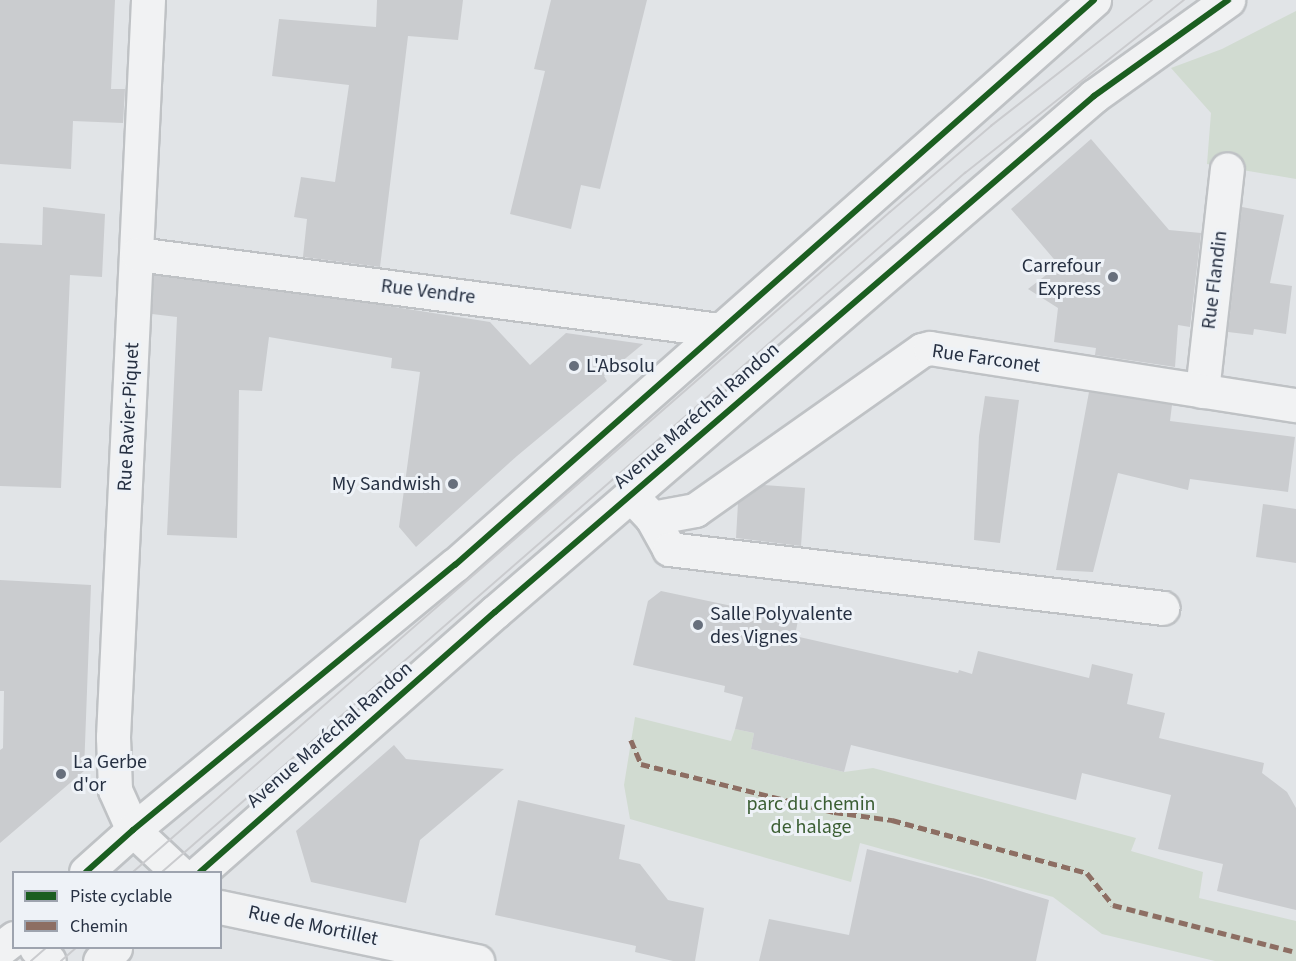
<!DOCTYPE html>
<html>
<head>
<meta charset="utf-8">
<style>
  body { margin:0 }
  #map { position:relative; width:1296px; height:961px; overflow:hidden; background:#e1e4e7; font-family:"Source Sans 3",sans-serif }
  div>[style] { position:absolute }
  .green>* { inset:0; background:#d1dbd1 }
  .building>* { inset:0; background:#cacccf }
  .roads { filter:drop-shadow(2px 0 #bfc2c5) drop-shadow(-2px 0 #bfc2c5) drop-shadow(0 2px #bfc2c5) drop-shadow(0 -2px #bfc2c5) }
  .minor>* { height:33px; margin:-16.5px; padding:0 16.5px; transform-origin:16.5px; border-radius:16.5px; background:#f1f2f3 }
  .tertiary>* { height:33px; margin:-16.5px; padding:0 16.5px; transform-origin:16.5px; border-radius:16.5px; background:#f1f2f3 }
  .tram>* { height:1.5px; margin:-0.75px; padding:0 0.75px; transform-origin:0.75px; border-radius:0.75px; background:#cacbce }
  .quiet>* { height:4.5px; margin-top:-2.25px; transform-origin:0; background:repeating-linear-gradient(90deg,#8d6e63 0 9px,transparent 0 13.5px) }
  .cycleway>* { height:6px; margin:-3px; padding:0 3px; transform-origin:3px; border-radius:3px; background:#1b5e20 }
  .dots>* { width:16px; height:16px; translate:-50% -50%; box-sizing:border-box; border:3px solid #eef2f7; border-radius:50% }
  span { translate:-50% -50%; white-space:nowrap; text-align:center; line-height:1.15; -webkit-text-stroke:6px #eef2f7; paint-order:stroke }
  .poi-label { font-size:20px; color:#263042 }
  .right { translate:-100% -50%; text-align:right }
  .left { translate:0 -50%; text-align:left }
  .street-label { font-size:20px; color:#263042 }
  .park-label { font-size:20px; color:#3b5e33 }
  .legend { position:absolute; left:12px; top:871px; width:210px; height:78px; box-sizing:border-box; background:#eef2f7; border:2px solid #9ea4af; margin:0; padding:8px 10px; list-style:none; font-size:18px; color:#263042 }
  .legend li { display:flex; align-items:center; gap:12px; height:30px }
  .legend b { width:30px; border:2px solid #9ea4af }
</style>
</head>
<body>
<div id="map">
  <div class="green">
    <i style="clip-path:polygon(1296px 11px,1296px 179px,1207px 164px,1211px 113px,1171px 68px,1222px 49px)"></i>
    <i style="clip-path:polygon(635px 717px,731px 741px,735px 729px,754px 733px,751px 749px,844px 772px,873px 768px,1136px 838px,1131px 851px,1203px 872px,1199px 898px,1296px 921px,1296px 961px,1215px 961px,1102px 934px,1053px 897px,860px 843px,851px 882px,630px 819px,624px 785px)"></i>
  </div>
  <div class="building">
    <i style="clip-path:polygon(0 0,115px 0,111px 89px,125px 89px,123px 123px,73px 121px,71px 169px,0 164px)"></i>
    <i style="clip-path:polygon(377px 0,463px 0,458px 40px,408px 36px,380px 267px,303px 257px,307px 219px,294px 217px,301px 177px,335px 182px,349px 85px,272px 76px,279px 19px,376px 27px)"></i>
    <i style="clip-path:polygon(551px 0,647px 0,600px 189px,581px 185px,571px 229px,510px 214px,545px 71px,534px 69px)"></i>
    <i style="clip-path:polygon(1091px 139px,1169px 230px,1201px 233px,1190px 327px,1178px 325px,1175px 367px,1095px 355px,1096px 348px,1054px 342px,1058px 308px,1028px 289px,1059px 265px,1011px 209px)"></i>
    <i style="clip-path:polygon(43px 207px,105px 214px,102px 277px,70px 275px,61px 488px,0 486px,0 243px,42px 245px)"></i>
    <i style="clip-path:polygon(1242px 207px,1284px 215px,1270px 283px,1292px 286px,1286px 334px,1254px 329px,1253px 335px,1228px 332px)"></i>
    <i style="clip-path:polygon(154px 275px,376px 304px,490px 322px,530px 365px,566px 333px,643px 344px,604px 376px,607px 381px,517px 456px,416px 547px,399px 527px,420px 372px,391px 368px,392px 358px,269px 337px,262px 391px,239px 390px,237px 538px,167px 535px,177px 317px,152px 314px)"></i>
    <i style="clip-path:polygon(1089px 392px,1172px 405px,1170px 421px,1295px 437px,1288px 492px,1190px 479px,1188px 490px,1118px 473px,1093px 572px,1056px 570px)"></i>
    <i style="clip-path:polygon(985px 396px,1019px 400px,1000px 543px,974px 540px,979px 436px)"></i>
    <i style="clip-path:polygon(764px 485px,805px 488px,801px 546px,736px 538px,738px 503px)"></i>
    <i style="clip-path:polygon(1263px 504px,1296px 509px,1296px 563px,1256px 557px)"></i>
    <i style="clip-path:polygon(0 580px,91px 585px,84px 771px,0 843px,0 750px,3px 748px,4px 691px,0 691px)"></i>
    <i style="clip-path:polygon(661px 591px,798px 620px,795px 636px,958px 673px,959px 670px,972px 674px,978px 651px,1089px 678px,1092px 664px,1133px 674px,1127px 704px,1165px 713px,1159px 738px,1264px 763px,1262px 773px,1287px 792px,1296px 808px,1296px 910px,1217px 891px,1223px 864px,1158px 849px,1171px 795px,1082px 773px,1076px 800px,851px 745px,844px 772px,751px 749px,754px 733px,735px 729px,743px 697px,724px 692px,725px 686px,633px 665px,648px 601px)"></i>
    <i style="clip-path:polygon(394px 745px,406px 759px,504px 769px,420px 840px,406px 903px,311px 882px,296px 831px)"></i>
    <i style="clip-path:polygon(518px 800px,625px 825px,619px 859px,640px 864px,668px 900px,704px 908px,695px 961px,673px 961px,635px 952px,636px 946px,495px 915px)"></i>
    <i style="clip-path:polygon(867px 849px,982px 879px,1049px 900px,1036px 961px,759px 961px,769px 919px,849px 935px)"></i>
  </div>
  <div class="roads">
    <div class="minor">
      <i style="left:148px;top:0;width:738px;rotate:92.72deg"></i>
      <i style="left:113px;top:737px;width:53px;rotate:87.8deg"></i>
      <i style="left:115px;top:790px;width:44px;rotate:65.8deg"></i>
      <i style="left:133px;top:830px;width:62px;rotate:43deg"></i>
      <i style="left:137px;top:254px;width:587px;rotate:7.44deg"></i>
      <i style="left:1202px;top:391px;width:223px;rotate:-83.6deg"></i>
      <i style="left:638px;top:503px;width:21px;rotate:47deg"></i>
      <i style="left:652px;top:518px;width:35px;rotate:61deg"></i>
      <i style="left:669px;top:549px;width:497px;rotate:6.8deg"></i>
      <i style="left:652px;top:518px;width:44px;rotate:-10.5deg"></i>
      <i style="left:695px;top:510px;width:278px;rotate:-35.2deg"></i>
      <i style="left:922px;top:350px;width:8px;rotate:-14deg"></i>
      <i style="left:930px;top:348px;width:370px;rotate:8.9deg"></i>
      <i style="left:220px;top:907px;width:263px;rotate:11.9deg"></i>
      <i style="left:36px;top:948px;width:18px;rotate:45deg"></i>
    </div>
    <div class="tertiary">
      <i style="left:86px;top:872px;width:63px;rotate:-41.8deg"></i>
      <i style="left:133px;top:830px;width:417px;rotate:-39.5deg"></i>
      <i style="left:455px;top:565px;width:853px;rotate:-41.48deg"></i>
      <i style="left:200px;top:872px;width:393px;rotate:-41.4deg"></i>
      <i style="left:495px;top:612px;width:791px;rotate:-40.74deg"></i>
      <i style="left:1094px;top:96px;width:165px;rotate:-35.6deg"></i>
      <i style="left:0;top:949px;width:18px;rotate:-38deg"></i>
      <i style="left:100px;top:961px;width:20px;rotate:-41deg"></i>
    </div>
  </div>
  <div class="tram">
    <i style="left:133px;top:872px;width:1004px;rotate:-41.08deg"></i>
    <i style="left:890px;top:212px;width:133px;rotate:-40.4deg"></i>
    <i style="left:991px;top:126px;width:204px;rotate:-38deg"></i>
    <i style="left:162px;top:872px;width:1065px;rotate:-41.04deg"></i>
    <i style="left:965px;top:173px;width:279px;rotate:-38.3deg"></i>
    <i style="left:31px;top:961px;width:20px;rotate:-41deg"></i>
    <i style="left:61px;top:961px;width:20px;rotate:-41deg"></i>
  </div>
  <div class="quiet">
    <i style="left:631px;top:740px;width:26px;rotate:67deg"></i>
    <i style="left:641px;top:764px;width:199px;rotate:14deg"></i>
    <i style="left:834px;top:812px;width:59px;rotate:7.9deg"></i>
    <i style="left:892px;top:820px;width:202px;rotate:15.2deg"></i>
    <i style="left:1087px;top:873px;width:41px;rotate:50.9deg"></i>
    <i style="left:1113px;top:905px;width:189px;rotate:14.4deg"></i>
  </div>
  <div class="cycleway">
    <i style="left:86px;top:872px;width:63px;rotate:-41.8deg"></i>
    <i style="left:133px;top:830px;width:417px;rotate:-39.5deg"></i>
    <i style="left:455px;top:565px;width:853px;rotate:-41.48deg"></i>
    <i style="left:200px;top:872px;width:393px;rotate:-41.4deg"></i>
    <i style="left:495px;top:612px;width:791px;rotate:-40.74deg"></i>
    <i style="left:1094px;top:96px;width:165px;rotate:-35.6deg"></i>
  </div>
  <div class="dots">
    <i style="left:1113px;top:277px;background:#676f7c"></i>
    <i style="left:574px;top:366px;background:#676f7c"></i>
    <i style="left:453px;top:484px;background:#676f7c"></i>
    <i style="left:698px;top:625px;background:#676f7c"></i>
    <i style="left:61px;top:774px;background:#676f7c"></i>
  </div>
  <div class="poi-label">
    <span class="right" style="left:1101px;top:278px">Carrefour<br>Express</span>
    <span class="left" style="left:586px;top:366px">L'Absolu</span>
    <span class="right" style="left:441px;top:484px">My Sandwish</span>
    <span class="left" style="left:710px;top:626px">Salle Polyvalente<br>des Vignes</span>
    <span class="left" style="left:73px;top:774px">La Gerbe<br>d'or</span>
  </div>
  <div class="street-label">
    <span style="left:1215px;top:280px;rotate:-83deg">Rue Flandin</span>
    <span style="left:428px;top:292px;rotate:7deg">Rue Vendre</span>
    <span style="left:986px;top:359px;rotate:8deg">Rue Farconet</span>
    <span style="left:697px;top:416px;rotate:-41deg">Avenue Maréchal Randon</span>
    <span style="left:129px;top:417px;rotate:-87deg">Rue Ravier-Piquet</span>
    <span style="left:330px;top:735px;rotate:-41deg">Avenue Maréchal Randon</span>
    <span style="left:313px;top:926px;rotate:12deg">Rue de Mortillet</span>
  </div>
  <div class="park-label">
    <span style="left:811px;top:816px">parc du chemin<br>de halage</span>
  </div>
  <ul class="legend">
  <li><b style="height:8px;background:#1b5e20"></b>Piste cyclable</li>
  <li><b style="height:8px;background:#8d6e63"></b>Chemin</li>
  </ul>
</div>
</body>
</html>
